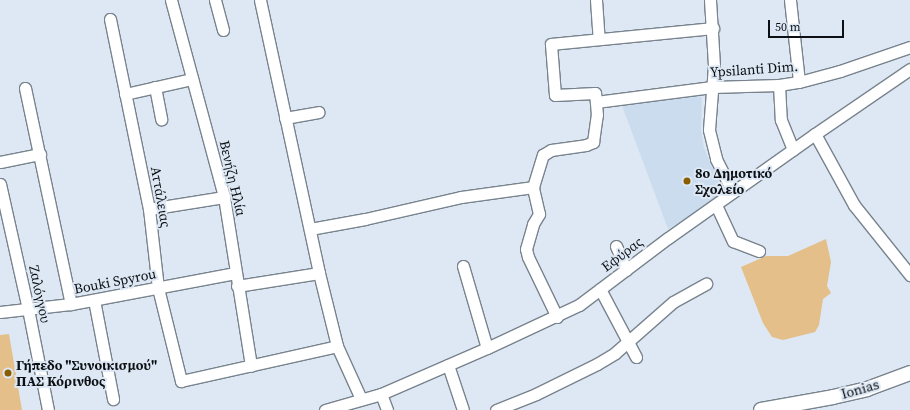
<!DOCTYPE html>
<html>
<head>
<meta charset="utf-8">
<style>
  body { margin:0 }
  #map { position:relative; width:910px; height:410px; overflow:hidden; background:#dde8f4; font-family:"Source Serif 4",serif }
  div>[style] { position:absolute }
  .built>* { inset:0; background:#cbdcee }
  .green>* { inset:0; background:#e4bf89 }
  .roads { filter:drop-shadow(1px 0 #78838d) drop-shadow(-1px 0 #78838d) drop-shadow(0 1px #78838d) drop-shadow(0 -1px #78838d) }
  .minor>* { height:11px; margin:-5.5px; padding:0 5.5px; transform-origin:5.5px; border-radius:5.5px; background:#fff }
  .tertiary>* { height:14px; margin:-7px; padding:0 7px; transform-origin:7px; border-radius:7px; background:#fff }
  .dots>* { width:11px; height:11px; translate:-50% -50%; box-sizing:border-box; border:2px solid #dde8f4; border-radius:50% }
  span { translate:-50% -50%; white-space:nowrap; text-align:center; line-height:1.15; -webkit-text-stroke:4px #dde8f4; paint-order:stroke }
  .street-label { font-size:14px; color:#0c1014 }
  .poi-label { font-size:14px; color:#0c1014; font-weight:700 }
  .left { translate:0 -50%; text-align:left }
  .scale { position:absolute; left:768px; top:20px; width:76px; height:18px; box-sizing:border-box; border:2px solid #0c1014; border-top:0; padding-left:5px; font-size:12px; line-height:14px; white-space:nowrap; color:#0c1014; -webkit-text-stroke:3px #dde8f4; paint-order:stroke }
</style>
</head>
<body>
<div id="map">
  <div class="built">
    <i style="clip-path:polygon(689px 95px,699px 95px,702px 98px,701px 130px,704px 148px,724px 195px,668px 229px,621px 103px)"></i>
  </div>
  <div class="green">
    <i style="clip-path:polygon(826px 239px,831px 262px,827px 286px,831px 293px,823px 299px,819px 325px,815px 332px,783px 340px,772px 337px,763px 323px,741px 267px,766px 256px,788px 256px)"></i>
    <i style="clip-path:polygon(9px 334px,22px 410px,0 410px,0 335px)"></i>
  </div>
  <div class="roads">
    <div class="minor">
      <i style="left:171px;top:0;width:204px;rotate:74.9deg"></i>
      <i style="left:224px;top:197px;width:171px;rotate:80.9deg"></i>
      <i style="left:215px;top:0;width:31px;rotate:75deg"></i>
      <i style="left:260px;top:0;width:279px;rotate:77.8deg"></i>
      <i style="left:319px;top:273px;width:75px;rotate:76.1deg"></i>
      <i style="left:337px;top:346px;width:58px;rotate:65.6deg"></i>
      <i style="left:596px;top:0;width:39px;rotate:86deg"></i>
      <i style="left:710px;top:0;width:66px;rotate:86.5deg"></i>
      <i style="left:714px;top:66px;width:64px;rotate:94.5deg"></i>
      <i style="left:709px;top:130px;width:30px;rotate:76deg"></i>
      <i style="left:716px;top:159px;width:37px;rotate:63deg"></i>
      <i style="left:790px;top:0;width:82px;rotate:83.7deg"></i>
      <i style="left:110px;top:19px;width:194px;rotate:78.4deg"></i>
      <i style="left:149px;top:209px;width:80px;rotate:83.5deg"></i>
      <i style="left:158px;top:288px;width:96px;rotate:76.1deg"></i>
      <i style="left:181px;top:381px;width:160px;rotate:-12.6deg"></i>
      <i style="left:779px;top:85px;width:35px;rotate:87deg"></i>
      <i style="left:781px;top:120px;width:32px;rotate:68deg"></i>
      <i style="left:155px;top:87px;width:33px;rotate:79deg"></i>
      <i style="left:25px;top:88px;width:221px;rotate:78deg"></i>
      <i style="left:125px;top:94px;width:69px;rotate:-12.6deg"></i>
      <i style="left:596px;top:102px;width:117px;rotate:-7.4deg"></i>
      <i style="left:712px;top:87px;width:67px;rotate:-1.7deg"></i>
      <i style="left:779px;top:85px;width:20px;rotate:-9deg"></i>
      <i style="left:799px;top:82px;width:42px;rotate:-15deg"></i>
      <i style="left:840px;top:71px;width:74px;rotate:-18.9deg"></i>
      <i style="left:285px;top:118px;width:34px;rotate:-10deg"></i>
      <i style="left:815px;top:134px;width:81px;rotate:61.2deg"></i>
      <i style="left:854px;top:205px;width:90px;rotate:51.3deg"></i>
      <i style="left:0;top:162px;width:41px;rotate:-11.3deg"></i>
      <i style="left:0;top:184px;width:128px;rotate:77.4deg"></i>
      <i style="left:28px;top:309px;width:103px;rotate:78.8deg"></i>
      <i style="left:716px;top:205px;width:40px;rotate:65deg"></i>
      <i style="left:733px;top:241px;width:28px;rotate:21deg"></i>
      <i style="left:149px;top:209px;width:76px;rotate:-9.1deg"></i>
      <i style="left:310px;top:229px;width:56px;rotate:-10.3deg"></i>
      <i style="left:365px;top:219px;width:98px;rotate:-12.9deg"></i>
      <i style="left:461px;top:197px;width:73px;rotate:-7.9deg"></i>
      <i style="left:616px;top:246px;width:26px;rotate:67deg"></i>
      <i style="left:463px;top:266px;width:85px;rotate:73.7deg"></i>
      <i style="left:237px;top:286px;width:83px;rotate:-9deg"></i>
      <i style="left:600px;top:289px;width:77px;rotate:62.1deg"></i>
      <i style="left:94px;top:300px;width:101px;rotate:79.1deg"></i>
      <i style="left:0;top:312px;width:71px;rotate:-6.4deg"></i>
      <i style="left:71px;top:304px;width:167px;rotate:-10.7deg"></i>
      <i style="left:557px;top:317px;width:67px;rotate:-115.8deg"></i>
      <i style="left:528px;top:257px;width:8px;rotate:-104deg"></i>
      <i style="left:526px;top:249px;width:26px;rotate:-74deg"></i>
      <i style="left:533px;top:224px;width:12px;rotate:-59deg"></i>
      <i style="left:539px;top:214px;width:28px;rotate:-103deg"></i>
      <i style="left:533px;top:187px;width:34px;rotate:-73deg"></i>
      <i style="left:543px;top:155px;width:9px;rotate:-32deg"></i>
      <i style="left:551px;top:150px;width:35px;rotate:-8deg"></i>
      <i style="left:586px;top:145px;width:8px;rotate:-23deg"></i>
      <i style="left:593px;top:142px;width:27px;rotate:-82deg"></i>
      <i style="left:597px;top:115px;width:22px;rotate:-95deg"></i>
      <i style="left:595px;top:93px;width:40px;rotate:177.1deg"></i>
      <i style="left:555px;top:95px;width:51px;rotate:-94.5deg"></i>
      <i style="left:551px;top:44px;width:163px;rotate:-5.6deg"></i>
      <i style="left:448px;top:365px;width:47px;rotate:71.6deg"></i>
      <i style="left:381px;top:394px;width:17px;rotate:69deg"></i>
      <i style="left:325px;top:410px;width:58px;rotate:-15.9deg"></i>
      <i style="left:381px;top:394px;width:116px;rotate:-23.5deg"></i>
      <i style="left:487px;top:348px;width:102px;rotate:-25.1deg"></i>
      <i style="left:579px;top:305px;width:111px;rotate:-37deg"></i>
      <i style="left:668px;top:238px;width:180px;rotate:-35.3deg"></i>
      <i style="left:815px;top:134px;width:115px;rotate:-34.4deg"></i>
      <i style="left:496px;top:410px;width:43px;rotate:-21.8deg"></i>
      <i style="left:536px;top:394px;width:68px;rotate:-26.2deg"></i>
      <i style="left:597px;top:364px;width:21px;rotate:-31deg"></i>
      <i style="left:615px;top:353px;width:77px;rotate:-41.3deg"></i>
      <i style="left:673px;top:302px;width:38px;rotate:-29deg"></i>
    </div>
    <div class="tertiary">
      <i style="left:761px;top:410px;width:73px;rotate:-10.2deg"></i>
      <i style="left:833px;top:397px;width:35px;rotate:-13deg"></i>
      <i style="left:867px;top:389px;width:46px;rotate:-20.4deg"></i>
    </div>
  </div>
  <div class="dots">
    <i style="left:687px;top:181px;background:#895d00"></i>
    <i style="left:8px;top:373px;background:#895d00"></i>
  </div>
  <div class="street-label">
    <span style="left:754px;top:69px;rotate:-4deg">Ypsilanti Dim.</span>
    <span style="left:233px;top:178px;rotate:77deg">Βενήζη Ηλία</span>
    <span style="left:161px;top:197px;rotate:80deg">Αττάλειας</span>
    <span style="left:622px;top:254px;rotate:-37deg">Εφύρας</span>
    <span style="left:115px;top:281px;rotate:-11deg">Bouki Spyrou</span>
    <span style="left:40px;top:294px;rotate:78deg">Ζαλόγγου</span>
    <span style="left:860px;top:389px;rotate:-16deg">Ionias</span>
  </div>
  <div class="poi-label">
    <span class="left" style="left:695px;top:181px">8ο Δημοτικό<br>Σχολείο</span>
    <span class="left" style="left:16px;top:373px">Γήπεδο "Συνοικισμού"<br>ΠΑΣ Κόρινθος</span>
  </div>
  <div class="scale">50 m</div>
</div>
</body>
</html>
